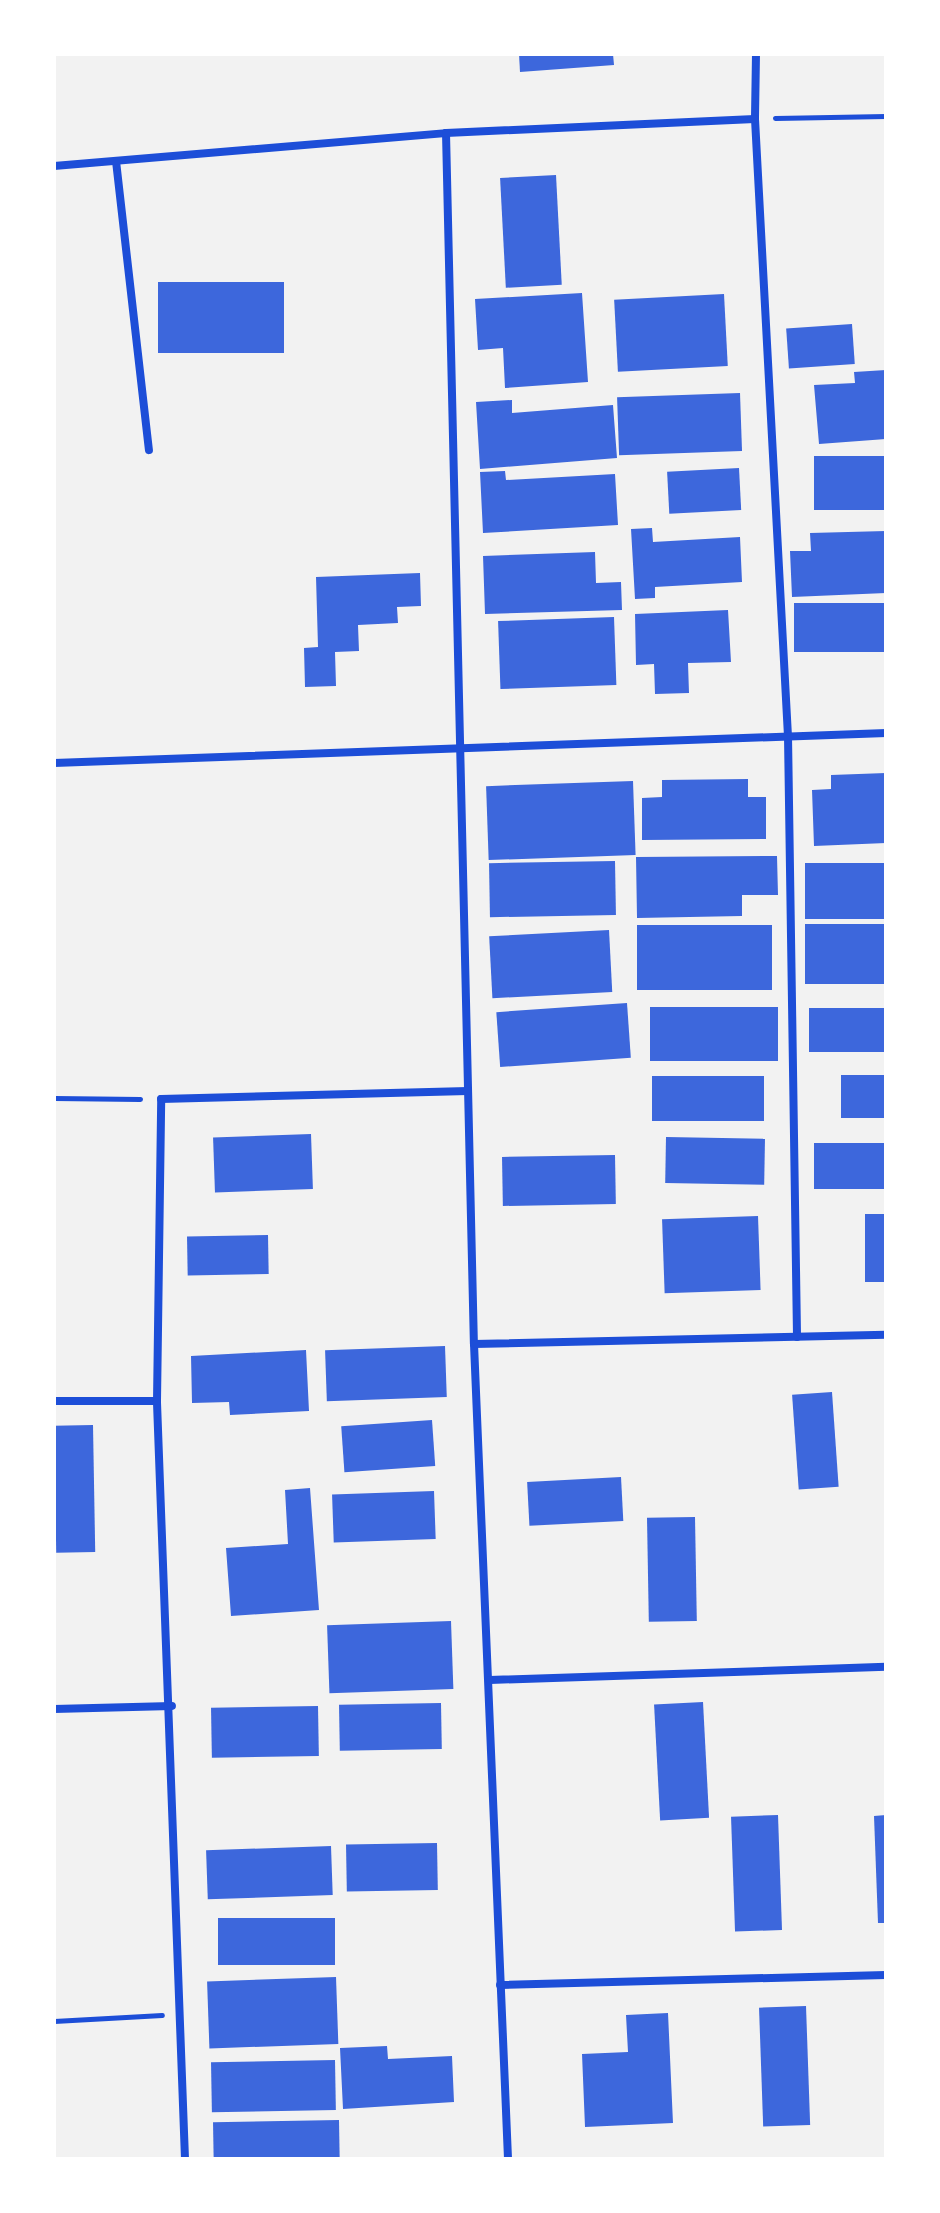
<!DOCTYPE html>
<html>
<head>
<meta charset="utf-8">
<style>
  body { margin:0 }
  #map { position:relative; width:940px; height:2213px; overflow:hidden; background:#f2f2f2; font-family:"Sofia Sans Condensed",sans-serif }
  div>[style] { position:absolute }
  .building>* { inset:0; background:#3d67dc; transform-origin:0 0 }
  .path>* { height:5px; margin:-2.5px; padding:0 2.5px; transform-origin:2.5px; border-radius:2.5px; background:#1d4ed8 }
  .minor>* { height:8px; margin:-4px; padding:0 4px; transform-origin:4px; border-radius:4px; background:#1d4ed8 }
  span { translate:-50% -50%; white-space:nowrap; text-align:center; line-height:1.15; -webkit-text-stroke:6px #fff; paint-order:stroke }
  .frame { position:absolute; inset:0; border:56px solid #fff; pointer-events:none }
</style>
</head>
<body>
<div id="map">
  <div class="building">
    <i style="clip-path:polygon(519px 54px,613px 54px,614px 65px,520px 72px)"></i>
    <i style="left:556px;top:175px;width:110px;height:56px;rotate:87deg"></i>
    <i style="left:158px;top:282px;width:126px;height:71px"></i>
    <i style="clip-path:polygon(582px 293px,588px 382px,505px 388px,503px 348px,478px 350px,475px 299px)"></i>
    <i style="left:724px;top:294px;width:72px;height:110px;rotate:87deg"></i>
    <i style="left:852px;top:324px;width:40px;height:66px;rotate:86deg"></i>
    <i style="clip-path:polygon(886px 370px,886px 439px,819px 444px,814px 385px,855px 383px,854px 372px)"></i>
    <i style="left:740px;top:393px;width:58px;height:123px;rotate:88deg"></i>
    <i style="clip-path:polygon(512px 400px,512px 413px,613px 405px,617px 458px,480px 469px,476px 402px)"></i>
    <i style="left:886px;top:456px;width:54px;height:72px;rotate:90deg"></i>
    <i style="left:739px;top:468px;width:42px;height:72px;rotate:87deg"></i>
    <i style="clip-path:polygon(505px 471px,506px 480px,615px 474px,618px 525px,483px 533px,480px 472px)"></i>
    <i style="clip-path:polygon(652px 528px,653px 542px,740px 537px,742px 582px,655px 587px,655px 598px,635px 599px,631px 529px)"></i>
    <i style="clip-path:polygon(886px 531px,886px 593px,792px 597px,790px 551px,811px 551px,810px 533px)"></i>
    <i style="clip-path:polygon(595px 552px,596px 583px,621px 582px,622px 610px,485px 614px,483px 556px)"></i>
    <i style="clip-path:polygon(420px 573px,421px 606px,397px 607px,398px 623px,358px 625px,359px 651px,335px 652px,336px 686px,305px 687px,304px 648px,318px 647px,316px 577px)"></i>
    <i style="left:886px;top:603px;width:49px;height:92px;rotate:90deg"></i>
    <i style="clip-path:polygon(728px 610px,731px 662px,688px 663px,689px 693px,655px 694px,654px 664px,636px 665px,635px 614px)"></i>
    <i style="left:614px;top:617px;width:68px;height:116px;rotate:88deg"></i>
    <i style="clip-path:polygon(886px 773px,886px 843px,814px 846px,812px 790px,831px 789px,831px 775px)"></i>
    <i style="clip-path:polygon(748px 779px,748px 797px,766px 797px,766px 839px,642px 840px,642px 798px,662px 797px,662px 780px)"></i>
    <i style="left:633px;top:781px;width:74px;height:147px;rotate:88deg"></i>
    <i style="clip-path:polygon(777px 856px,778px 895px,742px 895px,742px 916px,637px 918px,636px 857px)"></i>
    <i style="left:615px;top:861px;width:54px;height:126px;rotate:89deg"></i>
    <i style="left:886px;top:863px;width:56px;height:81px;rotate:90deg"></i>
    <i style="left:886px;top:924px;width:60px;height:81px;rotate:90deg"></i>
    <i style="left:772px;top:925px;width:65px;height:135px;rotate:90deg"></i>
    <i style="left:609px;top:930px;width:62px;height:120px;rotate:87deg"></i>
    <i style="left:627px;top:1003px;width:55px;height:131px;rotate:86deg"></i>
    <i style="left:650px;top:1007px;width:128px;height:54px"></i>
    <i style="left:886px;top:1008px;width:44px;height:77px;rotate:90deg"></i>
    <i style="left:886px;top:1075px;width:43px;height:45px;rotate:90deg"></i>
    <i style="left:764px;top:1076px;width:45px;height:112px;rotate:90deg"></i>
    <i style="left:311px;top:1134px;width:55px;height:98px;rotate:88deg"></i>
    <i style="left:666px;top:1137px;width:99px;height:46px;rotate:1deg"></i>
    <i style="left:886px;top:1143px;width:46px;height:72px;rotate:90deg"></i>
    <i style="left:615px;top:1155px;width:49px;height:113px;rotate:89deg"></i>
    <i style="left:865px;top:1214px;width:21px;height:68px"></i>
    <i style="left:758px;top:1216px;width:74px;height:96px;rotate:88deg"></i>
    <i style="left:268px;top:1235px;width:39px;height:81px;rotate:89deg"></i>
    <i style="left:445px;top:1346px;width:51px;height:120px;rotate:88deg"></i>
    <i style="clip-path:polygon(306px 1350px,309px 1411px,230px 1415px,229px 1402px,192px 1403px,191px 1356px)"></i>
    <i style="left:832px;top:1392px;width:95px;height:40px;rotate:86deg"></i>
    <i style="left:432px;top:1420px;width:46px;height:91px;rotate:86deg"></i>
    <i style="left:93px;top:1425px;width:127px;height:39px;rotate:89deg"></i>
    <i style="left:621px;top:1477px;width:44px;height:94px;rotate:87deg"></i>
    <i style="clip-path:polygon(310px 1488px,319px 1610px,231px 1616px,226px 1548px,288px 1544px,285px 1490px)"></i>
    <i style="left:434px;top:1491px;width:48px;height:102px;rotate:88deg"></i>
    <i style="left:695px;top:1517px;width:104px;height:48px;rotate:89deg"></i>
    <i style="left:451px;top:1621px;width:68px;height:124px;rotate:88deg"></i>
    <i style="left:703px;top:1702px;width:116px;height:49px;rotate:87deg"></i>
    <i style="left:441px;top:1703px;width:46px;height:102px;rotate:89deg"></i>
    <i style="left:318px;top:1706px;width:50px;height:107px;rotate:89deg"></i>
    <i style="left:778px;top:1815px;width:115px;height:47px;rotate:88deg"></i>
    <i style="clip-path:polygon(886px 1815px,886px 1923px,878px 1923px,874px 1816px)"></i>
    <i style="left:437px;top:1843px;width:47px;height:91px;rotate:89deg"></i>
    <i style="left:331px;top:1846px;width:49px;height:125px;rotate:88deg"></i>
    <i style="left:335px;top:1918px;width:47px;height:117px;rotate:90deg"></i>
    <i style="left:336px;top:1977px;width:67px;height:129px;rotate:88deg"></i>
    <i style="left:806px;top:2006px;width:119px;height:47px;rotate:88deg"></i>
    <i style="clip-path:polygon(668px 2013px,673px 2123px,585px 2127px,582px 2054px,628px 2052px,626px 2015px)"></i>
    <i style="clip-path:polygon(387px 2046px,388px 2059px,452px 2056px,454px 2102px,343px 2109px,340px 2048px)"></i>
    <i style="left:335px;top:2060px;width:50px;height:124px;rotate:89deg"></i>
    <i style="left:339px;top:2120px;width:39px;height:126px;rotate:89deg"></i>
  </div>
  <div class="path">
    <i style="left:775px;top:118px;width:111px;rotate:-1deg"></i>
    <i style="left:54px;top:1098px;width:86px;rotate:0.7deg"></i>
    <i style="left:54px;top:2021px;width:108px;rotate:-3.2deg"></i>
  </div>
  <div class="minor">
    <i style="left:756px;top:54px;width:65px;rotate:90.9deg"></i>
    <i style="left:755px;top:119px;width:618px;rotate:86.94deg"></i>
    <i style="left:788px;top:736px;width:601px;rotate:89.14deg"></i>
    <i style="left:446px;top:133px;width:1211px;rotate:88.68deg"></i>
    <i style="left:474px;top:1344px;width:816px;rotate:87.61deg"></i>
    <i style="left:116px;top:161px;width:291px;rotate:83.5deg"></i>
    <i style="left:54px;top:166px;width:393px;rotate:-4.8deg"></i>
    <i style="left:446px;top:133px;width:309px;rotate:-2.6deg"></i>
    <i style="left:54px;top:763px;width:833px;rotate:-2.07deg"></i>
    <i style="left:474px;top:1344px;width:412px;rotate:-1.3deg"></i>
    <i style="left:54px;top:1401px;width:103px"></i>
    <i style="left:490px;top:1680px;width:396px;rotate:-1.9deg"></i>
    <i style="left:54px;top:1709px;width:118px;rotate:-1.5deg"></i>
    <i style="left:500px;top:1985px;width:386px;rotate:-1.5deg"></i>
    <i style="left:185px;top:2159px;width:759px;rotate:-92.12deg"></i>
    <i style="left:157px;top:1401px;width:302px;rotate:-89.2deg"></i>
    <i style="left:161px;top:1099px;width:307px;rotate:-1.5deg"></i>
  </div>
  <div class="frame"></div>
</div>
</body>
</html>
